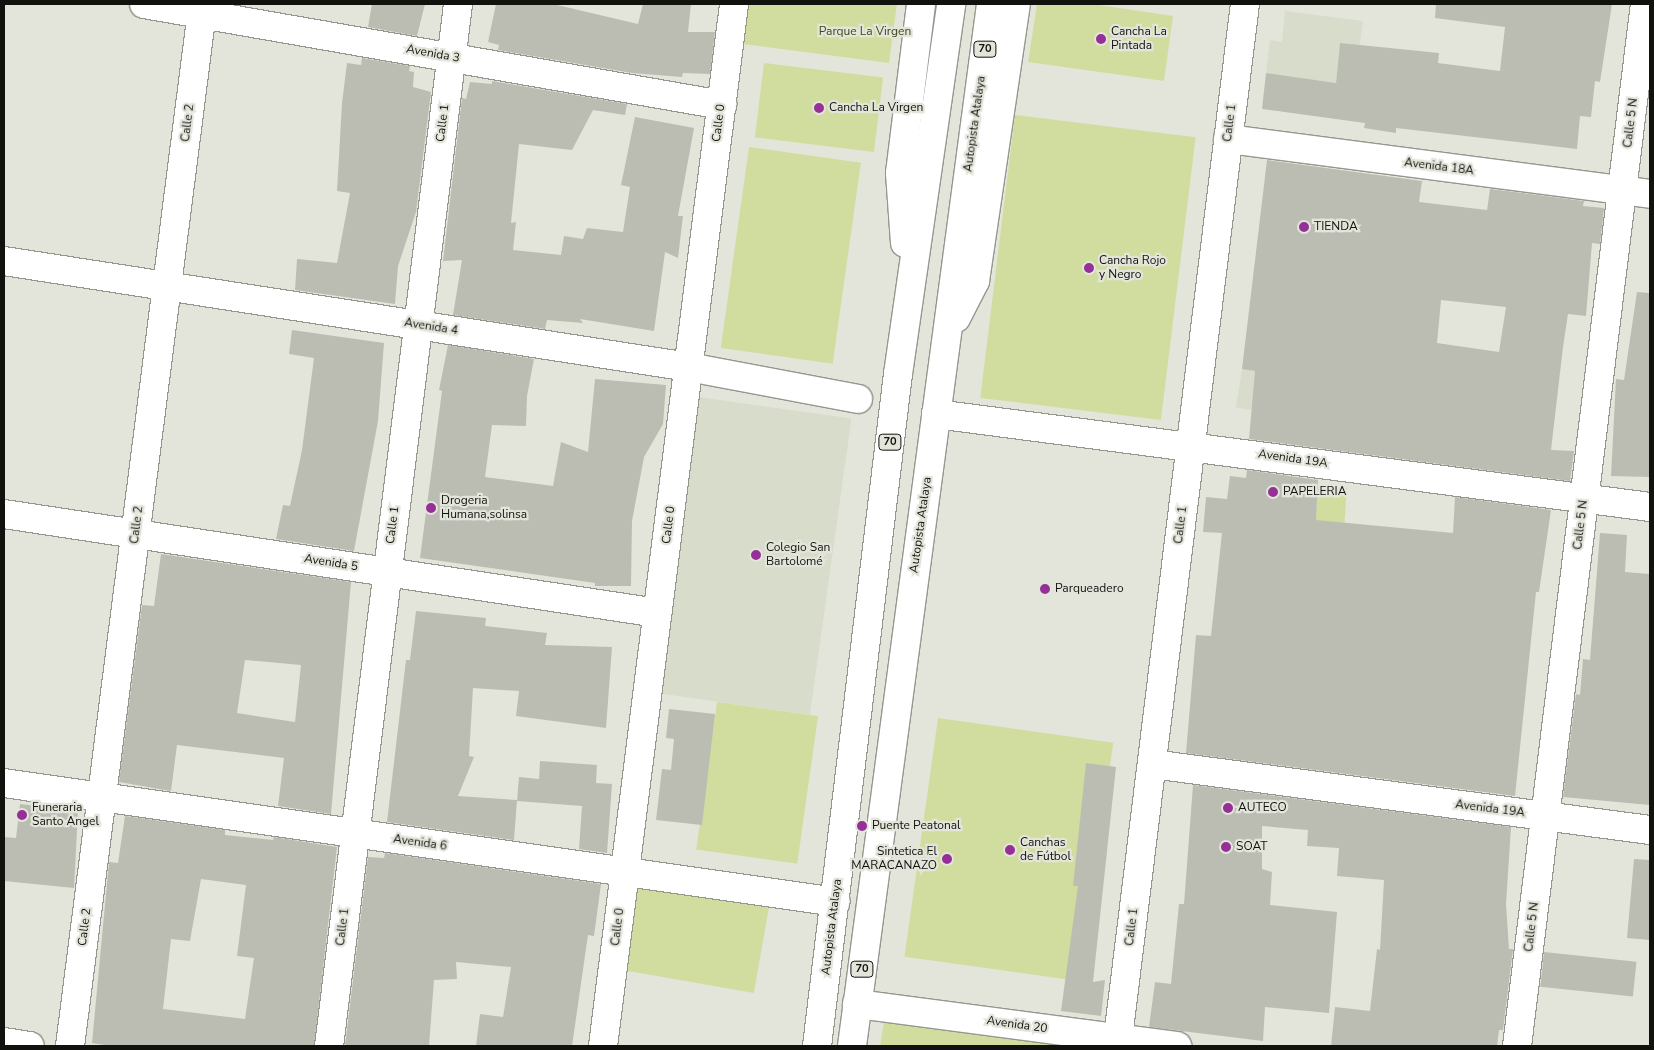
<!DOCTYPE html>
<html>
<head>
<meta charset="utf-8">
<style>
  body { margin:0 }
  #map { position:relative; width:1654px; height:1050px; overflow:hidden; background:#e3e5db; font-family:"Nunito Sans",sans-serif }
  div>[style] { position:absolute }
  .built>* { inset:0; background:#d8dcca; transform-origin:0 0 }
  .green>* { inset:0; background:#d0dd9f; transform-origin:0 0 }
  .building>* { inset:0; background:#bbbdb3; transform-origin:0 0 }
  .roads { filter:drop-shadow(1px 0 #95978e) drop-shadow(-1px 0 #95978e) drop-shadow(0 1px #95978e) drop-shadow(0 -1px #95978e) }
  .street>* { height:28px; margin:-14px; padding:0 14px; transform-origin:14px; border-radius:14px; background:#fff }
  .primary>* { height:28px; margin:-14px; padding:0 14px; transform-origin:14px; border-radius:14px; background:#fff }
  .dots>* { width:14px; height:14px; translate:-50% -50%; box-sizing:border-box; border:2px solid #e3e5db; border-radius:50% }
  span { translate:-50% -50%; white-space:nowrap; text-align:center; line-height:1.15; -webkit-text-stroke:4.5px #e3e5db; paint-order:stroke }
  .shield-label span { padding:1px 4px; background:#e3e5db; border:1px solid; border-radius:4px; -webkit-text-stroke-width:0 }
  .shield-label { font-size:11px; color:#11120e; font-weight:700 }
  .park-label { font-size:12px; color:#414816 }
  .poi-label { font-size:12px; color:#11120e }
  .left { translate:0 -50%; text-align:left }
  .right { translate:-100% -50%; text-align:right }
  .street-label { font-size:12px; color:#11120e }
  .frame { position:absolute; inset:0; border:5px solid #11120e; pointer-events:none }
</style>
</head>
<body>
<div id="map">
  <div class="built">
    <i style="clip-path:polygon(1285px 11px,1363px 21px,1359px 50px,1339px 49px,1336px 83px,1266px 73px,1270px 40px,1282px 42px)"></i>
    <i style="left:1242px;top:369px;width:45px;height:39px;rotate:9deg"></i>
    <i style="left:698px;top:397px;width:155px;height:299px;rotate:8deg"></i>
  </div>
  <div class="green">
    <i style="clip-path:polygon(747px 4px,897px 4px,889px 63px,742px 44px)"></i>
    <i style="clip-path:polygon(1037px 4px,1092px 4px,1173px 16px,1164px 81px,1028px 62px)"></i>
    <i style="left:764px;top:63px;width:120px;height:75px;rotate:7deg"></i>
    <i style="left:1015px;top:115px;width:182px;height:285px;rotate:7deg"></i>
    <i style="left:749px;top:147px;width:113px;height:203px;rotate:8deg"></i>
    <i style="left:1318px;top:486px;width:29px;height:91px;rotate:4deg"></i>
    <i style="left:717px;top:702px;width:102px;height:149px;rotate:8deg"></i>
    <i style="left:938px;top:718px;width:177px;height:241px;rotate:8deg"></i>
    <i style="left:636px;top:884px;width:135px;height:87px;rotate:10deg"></i>
    <i style="clip-path:polygon(886px 1008px,1081px 1046px,880px 1046px)"></i>
  </div>
  <div class="building">
    <i style="clip-path:polygon(372px 4px,425px 4px,417px 36px,368px 27px)"></i>
    <i style="clip-path:polygon(496px 4px,553px 4px,638px 24px,643px 4px,691px 4px,688px 32px,715px 32px,710px 74px,683px 73px,682px 77px,632px 73px,498px 50px,499px 45px,488px 42px)"></i>
    <i style="clip-path:polygon(1436px 4px,1612px 4px,1600px 82px,1595px 81px,1591px 117px,1580px 116px,1577px 149px,1396px 128px,1396px 133px,1364px 128px,1365px 123px,1262px 109px,1266px 73px,1336px 83px,1340px 43px,1439px 53px,1438px 63px,1500px 71px,1505px 27px,1435px 18px)"></i>
    <i style="clip-path:polygon(362px 58px,410px 66px,409px 71px,414px 72px,413px 87px,431px 92px,416px 212px,398px 266px,395px 304px,295px 290px,297px 259px,337px 263px,350px 193px,337px 191px,342px 103px,347px 63px,361px 65px)"></i>
    <i style="clip-path:polygon(492px 81px,627px 104px,625px 115px,593px 110px,572px 150px,519px 144px,511px 223px,516px 222px,513px 250px,561px 255px,564px 236px,583px 239px,587px 228px,623px 232px,630px 187px,621px 185px,635px 117px,694px 128px,678px 216px,683px 216px,678px 258px,665px 252px,654px 331px,580px 319px,583px 323px,547px 320px,545px 329px,453px 315px,462px 260px,443px 261px,462px 98px,466px 99px,470px 82px,492px 84px)"></i>
    <i style="clip-path:polygon(evenodd,1267px 160px,1422px 181px,1419px 202px,1487px 210px,1490px 189px,1584px 201px,1583px 206px,1604px 208px,1600px 244px,1592px 243px,1586px 316px,1568px 314px,1563px 347px,1551px 450px,1574px 451px,1570px 481px,1249px 439px,1255px 371px,1242px 369px,1267px 160px,1441px 300px,1506px 307px,1499px 352px,1437px 343px,1441px 300px)"></i>
    <i style="clip-path:polygon(1637px 292px,1650px 293px,1650px 477px,1611px 476px,1616px 379px,1624px 380px)"></i>
    <i style="clip-path:polygon(292px 330px,384px 343px,378px 421px,354px 551px,276px 539px,283px 505px,290px 506px,302px 450px,314px 358px,289px 354px)"></i>
    <i style="clip-path:polygon(448px 345px,534px 359px,527px 396px,526px 426px,492px 425px,485px 477px,553px 486px,561px 442px,588px 452px,595px 379px,666px 385px,663px 424px,644px 457px,632px 521px,631px 586px,595px 586px,595px 583px,420px 558px,442px 391px,439px 390px)"></i>
    <i style="clip-path:polygon(1247px 470px,1318px 480px,1316px 520px,1453px 533px,1455px 497px,1551px 510px,1539px 592px,1536px 592px,1515px 796px,1186px 753px,1196px 635px,1211px 636px,1222px 533px,1203px 532px,1206px 497px,1227px 499px,1230px 476px,1246px 478px)"></i>
    <i style="clip-path:polygon(1600px 533px,1627px 535px,1625px 572px,1650px 574px,1650px 805px,1563px 797px,1576px 694px,1580px 695px,1583px 659px,1590px 660px)"></i>
    <i style="clip-path:polygon(evenodd,161px 554px,351px 582px,331px 814px,278px 806px,284px 758px,177px 745px,171px 791px,119px 782px,142px 605px,154px 606px,161px 554px,245px 660px,301px 665px,295px 722px,237px 713px,245px 660px)"></i>
    <i style="clip-path:polygon(416px 611px,486px 618px,485px 626px,547px 633px,545px 645px,612px 647px,606px 728px,516px 716px,519px 691px,473px 688px,469px 756px,474px 757px,458px 796px,517px 800px,514px 840px,387px 822px,406px 660px,410px 660px)"></i>
    <i style="clip-path:polygon(669px 709px,715px 714px,702px 825px,656px 820px,662px 769px,671px 770px,674px 739px,666px 738px)"></i>
    <i style="clip-path:polygon(540px 761px,597px 765px,596px 783px,612px 784px,607px 853px,579px 849px,582px 806px,517px 801px,519px 777px,539px 779px)"></i>
    <i style="clip-path:polygon(1086px 763px,1116px 767px,1093px 982px,1105px 980px,1101px 1016px,1061px 1011px,1078px 886px,1073px 886px)"></i>
    <i style="clip-path:polygon(1193px 785px,1511px 827px,1506px 904px,1509px 949px,1513px 949px,1503px 1030px,1499px 1030px,1497px 1046px,1331px 1046px,1335px 1007px,1370px 1011px,1377px 949px,1380px 950px,1384px 880px,1337px 876px,1339px 848px,1307px 846px,1308px 830px,1262px 826px,1262px 869px,1272px 872px,1270px 905px,1337px 912px,1329px 1013px,1265px 1007px,1263px 1041px,1149px 1027px,1155px 982px,1171px 984px,1179px 904px,1184px 904px)"></i>
    <i style="clip-path:polygon(20px 804px,78px 811px,74px 888px,4px 881px,4px 837px,16px 838px)"></i>
    <i style="clip-path:polygon(evenodd,125px 816px,225px 830px,225px 835px,273px 840px,274px 837px,337px 847px,314px 1046px,111px 1046px,92px 1043px,109px 862px,118px 863px,125px 816px,201px 879px,246px 885px,237px 956px,254px 958px,245px 1019px,163px 1009px,171px 939px,190px 941px,201px 879px)"></i>
    <i style="clip-path:polygon(385px 853px,601px 884px,594px 936px,588px 935px,572px 1046px,476px 1046px,480px 1014px,503px 1017px,511px 967px,456px 962px,457px 979px,434px 980px,429px 1046px,345px 1046px,368px 857px,384px 858px)"></i>
    <i style="clip-path:polygon(1634px 859px,1650px 860px,1650px 940px,1627px 938px)"></i>
    <i style="left:1544px;top:952px;width:93px;height:35px;rotate:6deg"></i>
  </div>
  <div class="roads">
    <div class="street">
      <i style="left:144px;top:4px;width:587px;rotate:9.91deg"></i>
      <i style="left:1228px;top:139px;width:426px;rotate:7.4deg"></i>
      <i style="left:4px;top:261px;width:693px;rotate:8.8deg"></i>
      <i style="left:689px;top:367px;width:172px;rotate:10.7deg"></i>
      <i style="left:936px;top:414px;width:720px;rotate:7.42deg"></i>
      <i style="left:4px;top:514px;width:661px;rotate:8.61deg"></i>
      <i style="left:1152px;top:764px;width:502px;rotate:7.55deg"></i>
      <i style="left:4px;top:783px;width:840px;rotate:8.14deg"></i>
      <i style="left:857px;top:1004px;width:323px;rotate:7.5deg"></i>
      <i style="left:4px;top:1042px;width:26px;rotate:9deg"></i>
      <i style="left:70px;top:1046px;width:1050px;rotate:-82.73deg"></i>
      <i style="left:329px;top:1046px;width:1050px;rotate:-82.94deg"></i>
      <i style="left:603px;top:1046px;width:1050px;rotate:-82.83deg"></i>
      <i style="left:1117px;top:1046px;width:1050px;rotate:-83deg"></i>
      <i style="left:1517px;top:1046px;width:1050px;rotate:-83deg"></i>
    </div>
    <div class="primary">
      <i style="left:905px;top:243px;width:70px;rotate:-94.1deg"></i>
      <i style="left:900px;top:173px;width:170px;rotate:-82.9deg"></i>
      <i style="left:956px;top:318px;width:42px;rotate:-62.8deg"></i>
      <i style="left:975px;top:281px;width:280px;rotate:-81.6deg"></i>
      <i style="left:817px;top:1046px;width:677px;rotate:-83.13deg"></i>
      <i style="left:898px;top:374px;width:374px;rotate:-81.8deg"></i>
      <i style="left:852px;top:1046px;width:1051px;rotate:-82.4deg"></i>
    </div>
  </div>
  <div class="dots">
    <i style="left:1101px;top:39px;background:#943096"></i>
    <i style="left:819px;top:108px;background:#943096"></i>
    <i style="left:1304px;top:227px;background:#943096"></i>
    <i style="left:1089px;top:268px;background:#943096"></i>
    <i style="left:1273px;top:492px;background:#943096"></i>
    <i style="left:431px;top:508px;background:#943096"></i>
    <i style="left:756px;top:555px;background:#943096"></i>
    <i style="left:1045px;top:589px;background:#943096"></i>
    <i style="left:1228px;top:808px;background:#943096"></i>
    <i style="left:22px;top:815px;background:#943096"></i>
    <i style="left:862px;top:826px;background:#943096"></i>
    <i style="left:1226px;top:847px;background:#943096"></i>
    <i style="left:1010px;top:850px;background:#943096"></i>
    <i style="left:947px;top:859px;background:#943096"></i>
  </div>
  <div class="shield-label">
    <span style="left:985px;top:49px">70</span>
    <span style="left:890px;top:442px">70</span>
    <span style="left:862px;top:969px">70</span>
  </div>
  <div class="park-label">
    <span style="left:865px;top:32px">Parque La Virgen</span>
  </div>
  <div class="poi-label">
    <span class="left" style="left:1111px;top:39px">Cancha La<br>Pintada</span>
    <span class="left" style="left:829px;top:108px">Cancha La Virgen</span>
    <span class="left" style="left:1314px;top:227px">TIENDA</span>
    <span class="left" style="left:1099px;top:268px">Cancha Rojo<br>y Negro</span>
    <span class="left" style="left:1283px;top:492px">PAPELERIA</span>
    <span class="left" style="left:441px;top:508px">Drogeria<br>Humana,solinsa</span>
    <span class="left" style="left:766px;top:555px">Colegio San<br>Bartolomé</span>
    <span class="left" style="left:1055px;top:589px">Parqueadero</span>
    <span class="left" style="left:32px;top:815px">Funeraria<br>Santo Angel</span>
    <span class="left" style="left:1238px;top:808px">AUTECO</span>
    <span class="left" style="left:872px;top:826px">Puente Peatonal</span>
    <span class="left" style="left:1020px;top:850px">Canchas<br>de Fútbol</span>
    <span class="left" style="left:1236px;top:847px">SOAT</span>
    <span class="right" style="left:937px;top:859px">Sintetica El<br>MARACANAZO</span>
  </div>
  <div class="street-label">
    <span style="left:433px;top:54px;rotate:10deg">Avenida 3</span>
    <span style="left:188px;top:123px;rotate:-83deg">Calle 2</span>
    <span style="left:443px;top:123px;rotate:-83deg">Calle 1</span>
    <span style="left:719px;top:123px;rotate:-83deg">Calle 0</span>
    <span style="left:1230px;top:123px;rotate:-83deg">Calle 1</span>
    <span style="left:1631px;top:123px;rotate:-83deg">Calle 5 N</span>
    <span style="left:975px;top:124px;rotate:-82deg">Autopista Atalaya</span>
    <span style="left:1439px;top:167px;rotate:7deg">Avenida 18A</span>
    <span style="left:431px;top:327px;rotate:9deg">Avenida 4</span>
    <span style="left:1293px;top:459px;rotate:8deg">Avenida 19A</span>
    <span style="left:137px;top:525px;rotate:-83deg">Calle 2</span>
    <span style="left:393px;top:525px;rotate:-83deg">Calle 1</span>
    <span style="left:669px;top:525px;rotate:-83deg">Calle 0</span>
    <span style="left:921px;top:525px;rotate:-82deg">Autopista Atalaya</span>
    <span style="left:1181px;top:525px;rotate:-83deg">Calle 1</span>
    <span style="left:1581px;top:525px;rotate:-83deg">Calle 5 N</span>
    <span style="left:331px;top:563px;rotate:9deg">Avenida 5</span>
    <span style="left:1490px;top:809px;rotate:7deg">Avenida 19A</span>
    <span style="left:420px;top:843px;rotate:8deg">Avenida 6</span>
    <span style="left:85px;top:927px;rotate:-83deg">Calle 2</span>
    <span style="left:343px;top:927px;rotate:-83deg">Calle 1</span>
    <span style="left:618px;top:927px;rotate:-83deg">Calle 0</span>
    <span style="left:832px;top:927px;rotate:-83deg">Autopista Atalaya</span>
    <span style="left:1132px;top:927px;rotate:-83deg">Calle 1</span>
    <span style="left:1532px;top:927px;rotate:-83deg">Calle 5 N</span>
    <span style="left:1017px;top:1025px;rotate:8deg">Avenida 20</span>
  </div>
  <div class="frame"></div>
</div>
</body>
</html>
